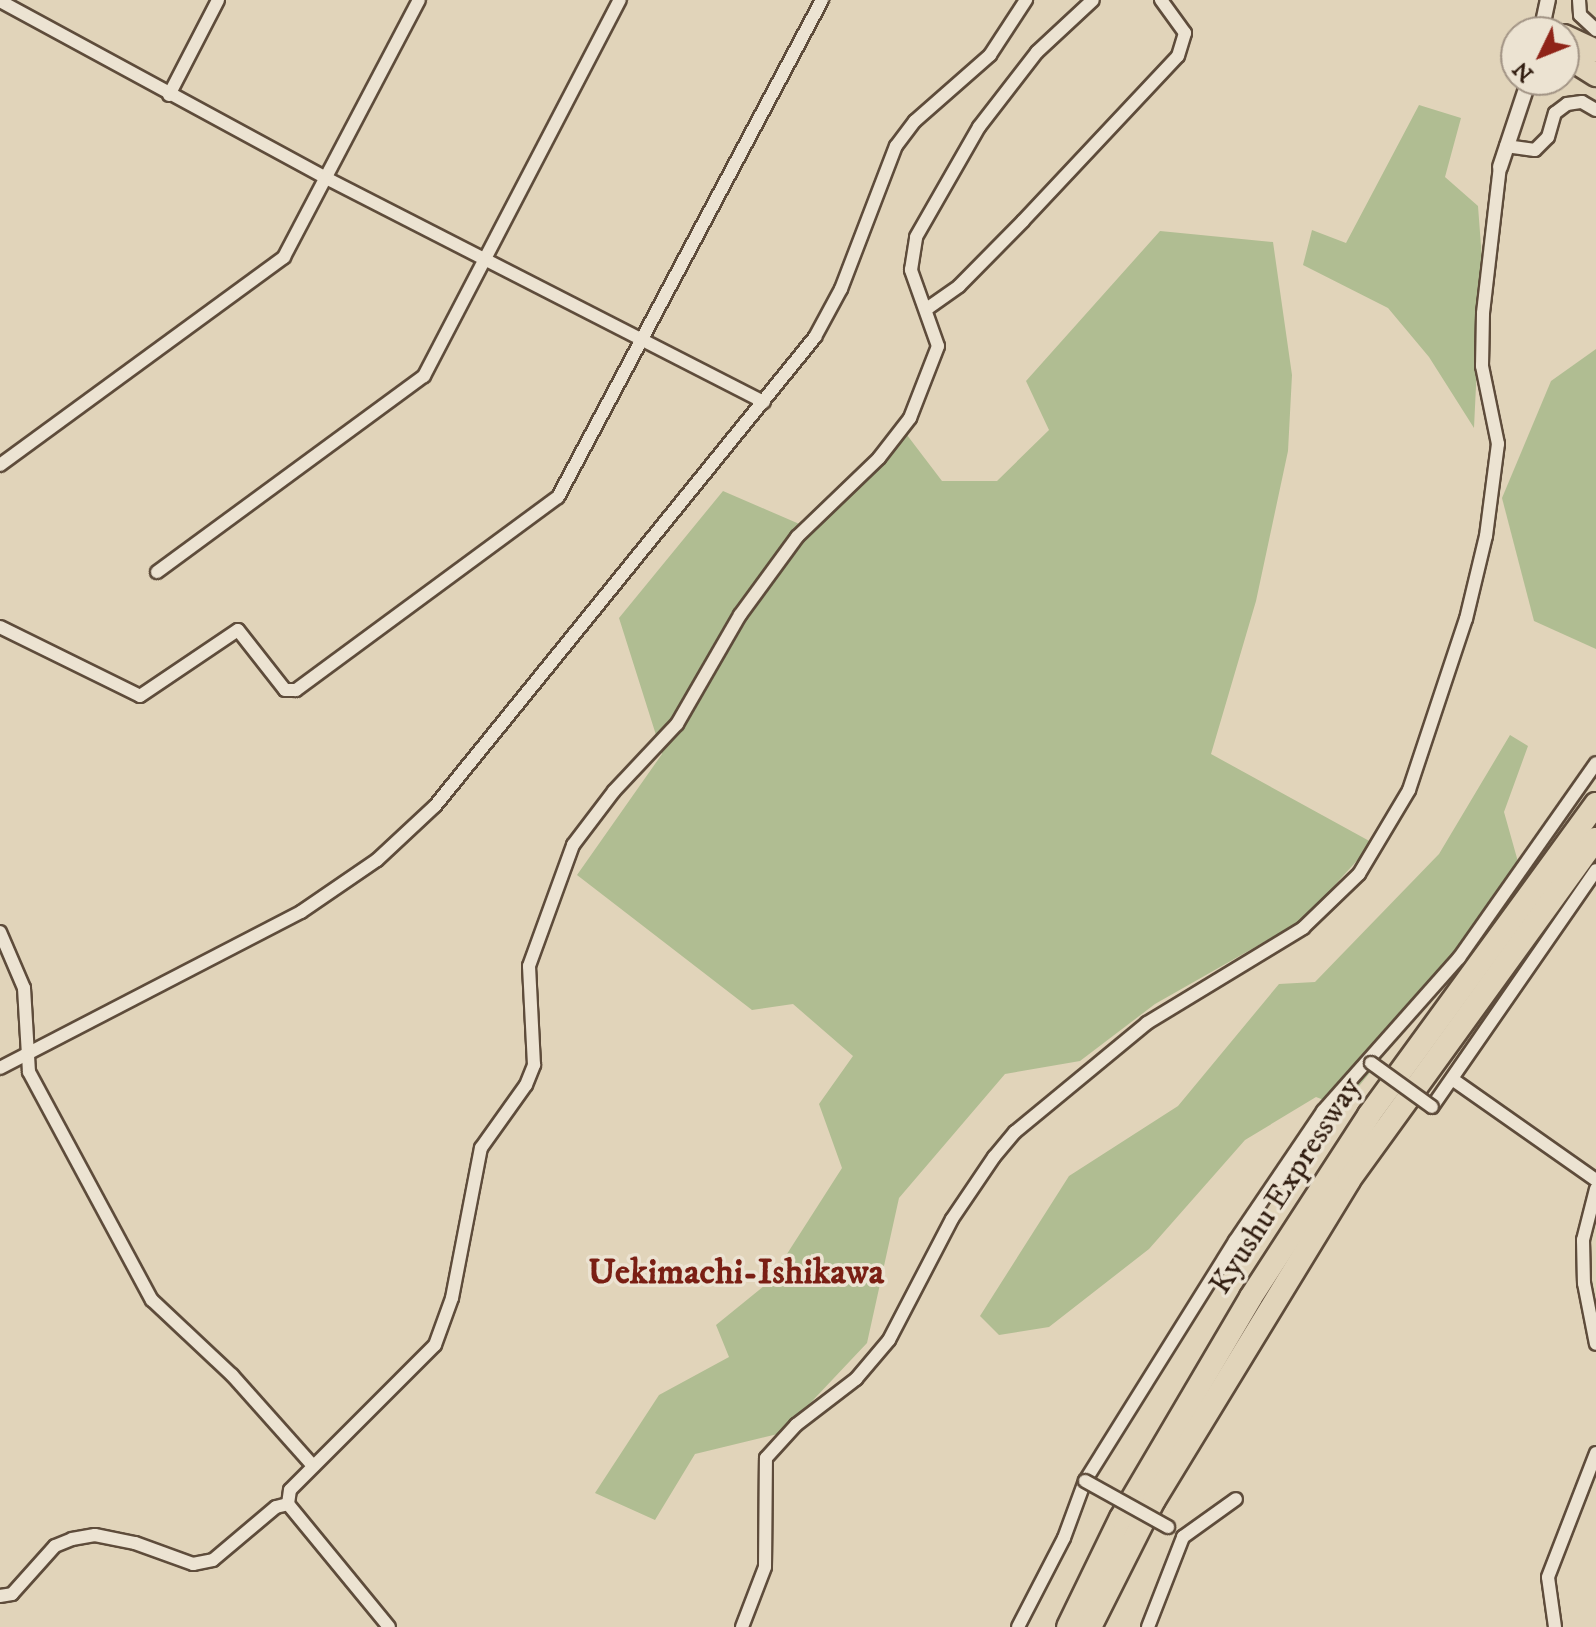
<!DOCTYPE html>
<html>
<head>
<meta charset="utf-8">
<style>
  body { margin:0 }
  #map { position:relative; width:1596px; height:1627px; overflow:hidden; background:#e1d4ba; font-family:"IM FELL DW Pica",serif }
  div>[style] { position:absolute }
  .green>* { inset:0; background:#b0bd92 }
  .roads { filter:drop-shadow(2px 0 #5e4c3b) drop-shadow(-2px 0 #5e4c3b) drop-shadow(0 2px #5e4c3b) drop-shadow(0 -2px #5e4c3b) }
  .minor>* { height:12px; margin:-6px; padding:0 6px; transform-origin:6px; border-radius:6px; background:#ece3d2 }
  .tertiary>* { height:14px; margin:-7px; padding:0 7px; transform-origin:7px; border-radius:7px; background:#ece3d2 }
  .motorway>* { height:22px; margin:-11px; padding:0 11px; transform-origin:11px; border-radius:11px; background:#e1d4ba }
  .bridges { filter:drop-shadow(2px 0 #5e4c3b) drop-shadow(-2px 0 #5e4c3b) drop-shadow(0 2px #5e4c3b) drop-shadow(0 -2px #5e4c3b) }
  .minor-bridge>* { height:12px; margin:-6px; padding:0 6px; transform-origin:6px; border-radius:6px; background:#ece3d2 }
  span { translate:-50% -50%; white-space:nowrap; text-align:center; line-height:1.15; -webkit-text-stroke:7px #ece3d2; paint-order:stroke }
  .street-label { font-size:32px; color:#321e11 }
  .quarter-label { font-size:36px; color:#7a1f14; font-weight:700 }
  .north { position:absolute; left:1500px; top:16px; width:80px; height:80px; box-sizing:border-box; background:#ece3d2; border:2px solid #a29485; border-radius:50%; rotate:227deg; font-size:22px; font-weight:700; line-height:32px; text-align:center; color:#321e11 }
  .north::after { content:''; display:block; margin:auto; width:28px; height:36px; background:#8f2418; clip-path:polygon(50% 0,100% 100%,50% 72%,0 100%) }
</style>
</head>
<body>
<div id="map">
  <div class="green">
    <i style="clip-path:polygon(1419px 105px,1461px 118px,1445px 177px,1478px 206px,1482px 259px,1474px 428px,1429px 357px,1388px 308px,1303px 265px,1312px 230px,1346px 243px)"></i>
    <i style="clip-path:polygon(1160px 231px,1273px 242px,1292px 375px,1288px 451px,1256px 601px,1211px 754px,1373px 843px,1303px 920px,1155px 1004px,1080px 1061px,1005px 1074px,899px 1198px,867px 1343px,782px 1433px,695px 1454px,655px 1520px,595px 1493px,659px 1395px,729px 1357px,716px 1325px,769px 1282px,842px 1168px,819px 1104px,853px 1056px,793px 1004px,752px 1010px,577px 875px,662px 754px,619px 618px,723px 491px,811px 529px,907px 435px,942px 481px,997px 481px,1049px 430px,1026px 381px)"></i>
    <i style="clip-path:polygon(1596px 349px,1596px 649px,1534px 621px,1502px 498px,1551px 381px)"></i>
    <i style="clip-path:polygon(1510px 735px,1528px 746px,1504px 812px,1524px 883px,1342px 1107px,1316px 1097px,1245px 1140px,1149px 1249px,1049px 1327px,999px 1335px,980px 1316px,1069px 1176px,1178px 1106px,1279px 984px,1315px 982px,1439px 854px)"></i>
  </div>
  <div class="roads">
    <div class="minor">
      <i style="left:1579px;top:0;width:15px;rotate:86deg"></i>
      <i style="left:1580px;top:15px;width:22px;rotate:43deg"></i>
      <i style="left:0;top:1px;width:369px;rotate:28.5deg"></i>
      <i style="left:324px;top:177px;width:494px;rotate:27.1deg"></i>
      <i style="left:169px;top:95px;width:107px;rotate:-62.7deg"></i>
      <i style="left:1506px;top:146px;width:29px;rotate:8deg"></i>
      <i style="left:1535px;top:150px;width:18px;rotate:-45deg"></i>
      <i style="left:1548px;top:137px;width:25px;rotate:-74deg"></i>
      <i style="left:1555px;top:113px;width:15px;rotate:-37deg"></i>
      <i style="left:1567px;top:104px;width:15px;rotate:-8deg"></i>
      <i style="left:1582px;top:102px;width:16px;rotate:30deg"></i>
      <i style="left:928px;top:308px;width:38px;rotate:-35deg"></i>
      <i style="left:959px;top:286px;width:91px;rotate:-45.4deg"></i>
      <i style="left:1023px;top:221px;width:226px;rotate:-46.8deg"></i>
      <i style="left:1178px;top:56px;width:24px;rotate:-73deg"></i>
      <i style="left:1185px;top:33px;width:41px;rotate:-126deg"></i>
      <i style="left:0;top:465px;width:352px;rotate:-36.2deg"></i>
      <i style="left:284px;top:257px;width:290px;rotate:-62.3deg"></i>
      <i style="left:157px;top:572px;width:331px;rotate:-36.3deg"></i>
      <i style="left:424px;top:376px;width:424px;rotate:-62.5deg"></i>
      <i style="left:0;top:627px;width:156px;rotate:26.2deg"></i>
      <i style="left:140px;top:696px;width:118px;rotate:-34deg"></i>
      <i style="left:238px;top:630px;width:76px;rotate:51.9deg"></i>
      <i style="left:285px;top:690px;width:11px"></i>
      <i style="left:296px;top:690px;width:325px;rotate:-36.4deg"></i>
      <i style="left:558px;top:497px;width:563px;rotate:-62.02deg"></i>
      <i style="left:0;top:932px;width:61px;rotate:66.8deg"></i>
      <i style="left:24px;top:988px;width:84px;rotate:86.6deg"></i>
      <i style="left:29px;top:1072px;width:259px;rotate:61.7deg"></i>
      <i style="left:152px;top:1300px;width:110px;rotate:43.2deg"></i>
      <i style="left:232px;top:1375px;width:122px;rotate:48.3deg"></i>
      <i style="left:0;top:1068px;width:339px;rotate:-27.4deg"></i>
      <i style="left:301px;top:912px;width:92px;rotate:-34.4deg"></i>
      <i style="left:377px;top:860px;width:79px;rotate:-43deg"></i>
      <i style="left:435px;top:806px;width:604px;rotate:-50.98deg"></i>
      <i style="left:815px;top:337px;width:55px;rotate:-61.6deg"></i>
      <i style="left:841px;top:289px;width:153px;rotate:-69deg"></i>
      <i style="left:896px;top:146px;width:31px;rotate:-53deg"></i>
      <i style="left:915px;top:121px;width:100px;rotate:-41.3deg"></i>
      <i style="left:990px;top:55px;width:66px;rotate:-56.8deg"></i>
      <i style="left:1455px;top:1081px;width:172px;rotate:35.1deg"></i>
      <i style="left:1432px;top:1107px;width:288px;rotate:-55.3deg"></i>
      <i style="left:1596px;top:1189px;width:53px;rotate:104.3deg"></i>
      <i style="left:1583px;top:1240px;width:43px;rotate:88.7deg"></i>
      <i style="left:1584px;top:1283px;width:62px;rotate:78.9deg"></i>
      <i style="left:0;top:1596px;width:12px;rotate:-9deg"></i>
      <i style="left:12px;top:1594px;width:64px;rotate:-48.1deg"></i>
      <i style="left:55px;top:1546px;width:18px;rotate:-22deg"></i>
      <i style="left:72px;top:1539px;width:23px;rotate:-10deg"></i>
      <i style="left:95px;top:1535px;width:41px;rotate:11.3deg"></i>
      <i style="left:135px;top:1543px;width:62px;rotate:19.9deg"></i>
      <i style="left:193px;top:1564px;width:20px;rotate:-11deg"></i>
      <i style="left:213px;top:1560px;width:82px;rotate:-40.1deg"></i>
      <i style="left:276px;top:1507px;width:12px;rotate:-14deg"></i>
      <i style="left:389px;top:1627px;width:159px;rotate:-129.4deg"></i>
      <i style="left:288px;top:1504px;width:14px;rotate:-82deg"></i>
      <i style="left:290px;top:1490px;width:205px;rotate:-45deg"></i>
      <i style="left:435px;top:1345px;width:50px;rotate:-70.1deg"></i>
      <i style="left:452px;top:1298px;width:153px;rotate:-79.1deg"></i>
      <i style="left:481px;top:1148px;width:77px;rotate:-54.5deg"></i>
      <i style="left:526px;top:1085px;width:22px;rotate:-68deg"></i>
      <i style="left:534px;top:1065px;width:99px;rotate:-92.9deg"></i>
      <i style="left:529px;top:966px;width:129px;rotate:-70deg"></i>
      <i style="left:573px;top:845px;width:68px;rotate:-52.8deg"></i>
      <i style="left:614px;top:791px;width:92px;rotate:-46.8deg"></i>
      <i style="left:677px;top:724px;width:126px;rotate:-60deg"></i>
      <i style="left:740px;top:615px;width:97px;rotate:-53.8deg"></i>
      <i style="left:797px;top:537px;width:114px;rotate:-43.9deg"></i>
      <i style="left:879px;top:458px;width:51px;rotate:-52.2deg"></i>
      <i style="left:910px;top:418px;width:77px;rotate:-68.7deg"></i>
      <i style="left:938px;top:346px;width:81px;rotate:-109.6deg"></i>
      <i style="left:911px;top:270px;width:33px;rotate:-81deg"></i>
      <i style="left:916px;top:237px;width:127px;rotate:-60.2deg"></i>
      <i style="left:979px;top:127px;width:95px;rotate:-52.3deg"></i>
      <i style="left:1037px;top:52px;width:76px;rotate:-42.9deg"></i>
      <i style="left:742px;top:1627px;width:64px;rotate:-69deg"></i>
      <i style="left:765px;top:1567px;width:109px;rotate:-89.5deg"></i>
      <i style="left:766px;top:1458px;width:45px;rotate:-47.7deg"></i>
      <i style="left:796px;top:1425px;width:76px;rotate:-37.5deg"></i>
      <i style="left:856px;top:1379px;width:51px;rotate:-49.8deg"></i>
      <i style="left:889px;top:1340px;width:136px;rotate:-62.5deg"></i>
      <i style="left:952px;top:1219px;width:75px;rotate:-55.9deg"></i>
      <i style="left:994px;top:1157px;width:33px;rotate:-50deg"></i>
      <i style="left:1015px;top:1132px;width:171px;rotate:-39.5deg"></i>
      <i style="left:1147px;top:1023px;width:183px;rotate:-31.3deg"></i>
      <i style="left:1303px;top:928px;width:78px;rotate:-44deg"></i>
      <i style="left:1359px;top:874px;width:98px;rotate:-59.2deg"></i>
      <i style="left:1409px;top:790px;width:180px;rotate:-71.6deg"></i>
      <i style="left:1466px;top:619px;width:85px;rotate:-76.5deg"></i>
      <i style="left:1486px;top:536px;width:93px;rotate:-82.6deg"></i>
      <i style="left:1498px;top:444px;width:80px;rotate:-101.6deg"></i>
      <i style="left:1482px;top:366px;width:53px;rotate:-88.9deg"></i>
      <i style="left:1483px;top:313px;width:147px;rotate:-83.4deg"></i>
      <i style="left:1018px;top:1627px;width:100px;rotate:-62.7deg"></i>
      <i style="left:1064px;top:1538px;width:61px;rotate:-69.8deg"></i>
      <i style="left:1085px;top:1481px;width:283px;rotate:-58deg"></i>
      <i style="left:1235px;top:1241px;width:157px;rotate:-55.9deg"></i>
      <i style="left:1323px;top:1111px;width:205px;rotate:-48.4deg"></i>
      <i style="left:1459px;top:958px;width:238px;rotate:-54.9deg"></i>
      <i style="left:1148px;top:1627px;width:97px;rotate:-68.7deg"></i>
      <i style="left:1183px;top:1537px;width:65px;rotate:-35.6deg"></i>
      <i style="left:1555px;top:1627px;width:50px;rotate:-98deg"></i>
      <i style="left:1548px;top:1577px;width:133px;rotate:-68.8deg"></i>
    </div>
    <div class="tertiary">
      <i style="left:1541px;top:32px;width:33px;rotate:-78deg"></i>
      <i style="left:1500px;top:167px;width:92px;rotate:-71.6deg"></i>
    </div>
    <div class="motorway">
      <i style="left:1564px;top:36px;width:35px;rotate:25deg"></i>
      <i style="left:1564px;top:55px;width:38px;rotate:32deg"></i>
      <i style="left:1068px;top:1627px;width:121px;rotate:-64.1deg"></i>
      <i style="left:1121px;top:1518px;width:256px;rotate:-59.5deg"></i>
      <i style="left:1251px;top:1297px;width:217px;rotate:-57deg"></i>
      <i style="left:1369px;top:1115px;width:385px;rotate:-53.9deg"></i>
      <i style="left:1090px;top:1627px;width:142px;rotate:-63.3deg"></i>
      <i style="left:1154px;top:1500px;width:375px;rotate:-58.6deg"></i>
      <i style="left:1349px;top:1180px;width:421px;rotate:-54.1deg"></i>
    </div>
  </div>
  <div class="bridges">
    <div class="minor-bridge">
      <i style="left:1371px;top:1063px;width:75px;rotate:35.8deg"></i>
      <i style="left:1085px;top:1481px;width:95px;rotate:29deg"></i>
    </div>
  </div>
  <div class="street-label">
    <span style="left:1286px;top:1186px;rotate:-57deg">Kyushu Expressway</span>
  </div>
  <div class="quarter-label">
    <span style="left:736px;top:1273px">Uekimachi-Ishikawa</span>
  </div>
  <div class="north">N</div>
</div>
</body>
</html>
